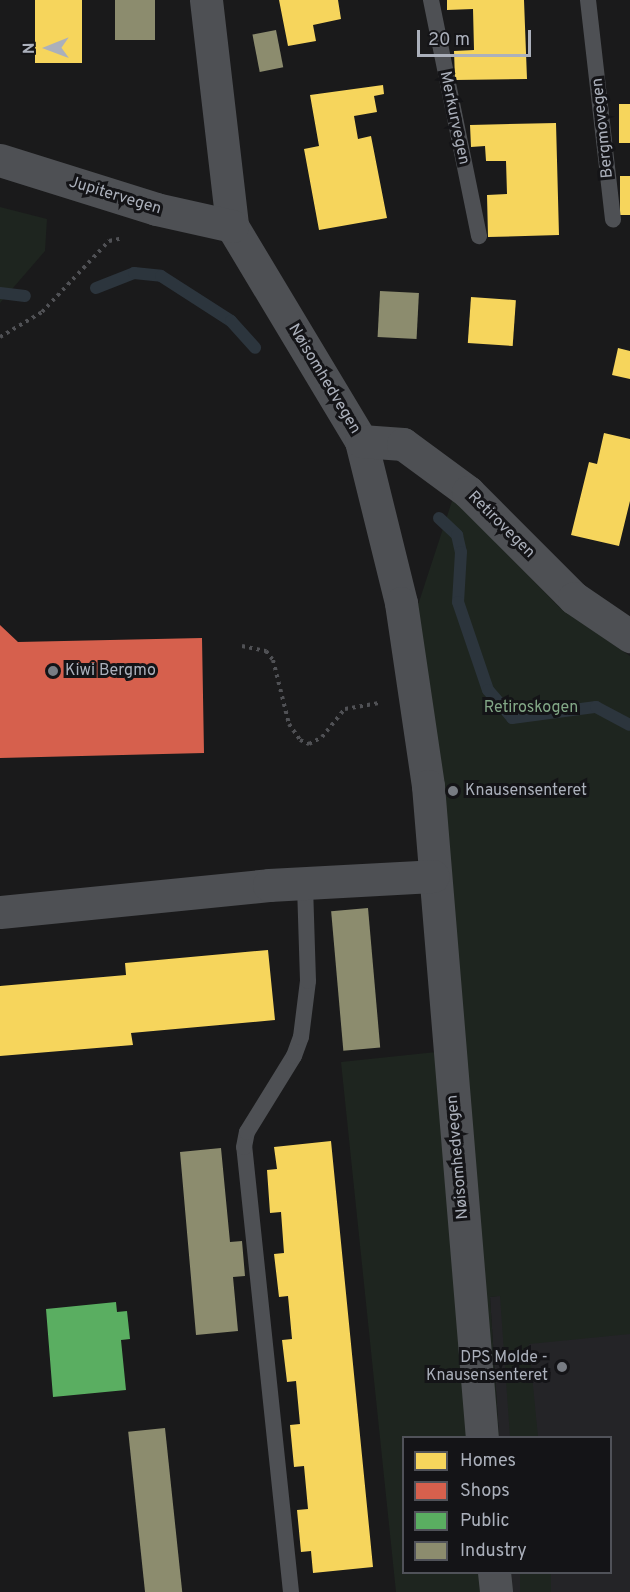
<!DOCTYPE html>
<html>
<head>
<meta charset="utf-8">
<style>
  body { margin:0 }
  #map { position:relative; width:630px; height:1592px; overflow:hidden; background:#1a1a1b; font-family:Overpass,sans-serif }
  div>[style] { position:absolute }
  .built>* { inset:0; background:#242427 }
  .green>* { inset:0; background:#1e251f; transform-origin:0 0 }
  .homes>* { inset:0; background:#f6d55c; transform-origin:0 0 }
  .shops>* { inset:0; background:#d6604d }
  .public>* { inset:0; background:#5aae61 }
  .industry>* { inset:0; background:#8c8c6e; transform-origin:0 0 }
  .stream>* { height:12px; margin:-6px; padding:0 6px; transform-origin:6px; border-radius:6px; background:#2c353d }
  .path>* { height:4px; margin-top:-2px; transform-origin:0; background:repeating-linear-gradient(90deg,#505155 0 3px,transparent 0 7.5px) }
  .service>* { height:16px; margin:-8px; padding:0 8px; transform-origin:8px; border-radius:8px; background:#4e5054 }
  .minor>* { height:33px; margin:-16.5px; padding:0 16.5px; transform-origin:16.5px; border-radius:16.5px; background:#4e5054 }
  .dots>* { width:16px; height:16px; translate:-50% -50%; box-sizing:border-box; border:3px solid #141417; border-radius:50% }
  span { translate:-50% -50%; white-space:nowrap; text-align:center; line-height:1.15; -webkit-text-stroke:6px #141417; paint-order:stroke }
  .street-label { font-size:16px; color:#abb0bb }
  .poi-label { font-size:16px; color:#abb0bb }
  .left { translate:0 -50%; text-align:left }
  .right { translate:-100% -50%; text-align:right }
  .park-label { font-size:16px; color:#82a786 }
  .legend { position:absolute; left:402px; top:1436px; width:210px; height:138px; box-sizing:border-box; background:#141417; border:2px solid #505259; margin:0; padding:8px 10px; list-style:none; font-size:18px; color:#abb0bb }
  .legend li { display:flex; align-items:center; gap:12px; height:30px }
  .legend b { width:30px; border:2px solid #505259 }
  .north { position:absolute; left:18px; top:18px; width:60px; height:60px; -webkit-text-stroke:4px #141417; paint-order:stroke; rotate:269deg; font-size:16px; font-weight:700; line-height:24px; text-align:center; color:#abb0bb }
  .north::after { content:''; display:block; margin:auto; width:21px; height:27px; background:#abb0bb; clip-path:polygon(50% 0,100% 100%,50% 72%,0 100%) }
  .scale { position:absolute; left:417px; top:30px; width:114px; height:27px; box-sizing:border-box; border:3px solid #abb0bb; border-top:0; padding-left:8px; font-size:18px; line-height:21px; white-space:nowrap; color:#abb0bb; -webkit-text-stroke:4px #141417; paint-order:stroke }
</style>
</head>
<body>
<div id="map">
  <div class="built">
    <i style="clip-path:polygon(630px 1277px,630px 1592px,510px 1592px,509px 1573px,610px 1572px,610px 1438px,499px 1437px,490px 1297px)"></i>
  </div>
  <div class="green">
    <i style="clip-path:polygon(0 207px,47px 219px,45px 251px,0 303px)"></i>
    <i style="clip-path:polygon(453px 498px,559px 607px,630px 656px,630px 1334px,529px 1344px,538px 1437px,510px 1437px,500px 1296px,490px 1297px,499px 1437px,404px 1438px,404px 1572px,509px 1573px,510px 1592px,396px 1592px,341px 1062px,465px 1049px,417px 608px)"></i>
    <i style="left:520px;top:1573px;width:31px;height:19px"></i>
  </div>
  <div class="homes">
    <i style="left:35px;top:0;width:47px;height:63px"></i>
    <i style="clip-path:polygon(279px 0,338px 0,341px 19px,313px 25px,316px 41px,288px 46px)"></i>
    <i style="clip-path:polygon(447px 0,524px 0,527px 79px,455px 80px,454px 51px,474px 50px,473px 9px,447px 10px)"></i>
    <i style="clip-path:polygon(383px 85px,384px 94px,374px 96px,377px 112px,354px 116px,358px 139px,371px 136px,387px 218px,319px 230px,304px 149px,319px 146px,310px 95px)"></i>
    <i style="left:619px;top:104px;width:11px;height:39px"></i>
    <i style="clip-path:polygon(556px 123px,559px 235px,488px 237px,487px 195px,507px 194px,506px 161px,486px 161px,485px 146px,471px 147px,470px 125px)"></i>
    <i style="left:620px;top:176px;width:10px;height:39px"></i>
    <i style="left:471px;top:297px;width:45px;height:46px;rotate:4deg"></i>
    <i style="clip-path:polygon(618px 348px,630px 351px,630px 379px,612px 375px)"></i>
    <i style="clip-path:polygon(604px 433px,630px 439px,630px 501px,619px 546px,571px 535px,589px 462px,597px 464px)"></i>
    <i style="clip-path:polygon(268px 950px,275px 1020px,131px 1033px,133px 1045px,0 1056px,0 986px,126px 975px,125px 963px)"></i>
    <i style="clip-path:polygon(331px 1141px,373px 1567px,313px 1573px,311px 1551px,301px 1552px,297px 1510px,308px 1509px,304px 1466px,294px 1467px,290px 1425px,300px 1424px,296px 1381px,287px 1382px,282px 1340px,292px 1339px,288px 1296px,279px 1297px,274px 1254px,284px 1253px,281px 1212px,270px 1213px,267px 1170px,277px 1169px,274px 1147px)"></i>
  </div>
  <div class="shops">
    <i style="clip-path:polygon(0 625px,18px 642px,202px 638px,204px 753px,0 758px)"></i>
  </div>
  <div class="public">
    <i style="clip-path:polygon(116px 1302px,117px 1312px,127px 1311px,130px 1339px,121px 1340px,126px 1390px,53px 1397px,46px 1309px)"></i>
  </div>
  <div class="industry">
    <i style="left:115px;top:0;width:40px;height:40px"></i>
    <i style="left:276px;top:30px;width:38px;height:24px;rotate:79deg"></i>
    <i style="left:380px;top:291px;width:39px;height:46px;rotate:3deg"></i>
    <i style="left:368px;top:908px;width:140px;height:37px;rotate:85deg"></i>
    <i style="clip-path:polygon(221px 1148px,230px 1242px,242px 1241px,245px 1276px,233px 1277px,238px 1331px,196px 1335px,180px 1152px)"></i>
    <i style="left:165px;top:1428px;width:165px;height:37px;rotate:84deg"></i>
  </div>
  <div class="stream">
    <i style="left:96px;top:288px;width:41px;rotate:-21.5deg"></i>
    <i style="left:134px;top:273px;width:27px;rotate:6deg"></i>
    <i style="left:161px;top:276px;width:83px;rotate:32.7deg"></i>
    <i style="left:231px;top:321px;width:36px;rotate:48deg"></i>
    <i style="left:0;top:293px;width:25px;rotate:7deg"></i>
    <i style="left:439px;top:518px;width:25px;rotate:43deg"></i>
    <i style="left:457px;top:535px;width:17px;rotate:77deg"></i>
    <i style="left:461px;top:552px;width:50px;rotate:93.4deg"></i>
    <i style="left:458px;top:602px;width:93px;rotate:71.2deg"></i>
    <i style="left:488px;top:690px;width:37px;rotate:49deg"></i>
    <i style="left:512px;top:718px;width:85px;rotate:-7.5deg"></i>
    <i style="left:596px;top:707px;width:38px;rotate:28deg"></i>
  </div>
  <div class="path">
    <i style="left:0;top:337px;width:49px;rotate:-30.8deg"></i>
    <i style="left:42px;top:312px;width:98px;rotate:-46.7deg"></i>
    <i style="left:109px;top:241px;width:14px;rotate:-12deg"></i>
    <i style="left:242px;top:646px;width:25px;rotate:12deg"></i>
    <i style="left:266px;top:651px;width:11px;rotate:52deg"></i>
    <i style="left:273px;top:660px;width:66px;rotate:76deg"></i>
    <i style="left:289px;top:724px;width:19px;rotate:55deg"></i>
    <i style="left:300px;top:740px;width:10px;rotate:24deg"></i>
    <i style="left:309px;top:744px;width:15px;rotate:-28deg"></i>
    <i style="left:322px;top:737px;width:36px;rotate:-51deg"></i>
    <i style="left:345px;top:709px;width:36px;rotate:-10deg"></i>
  </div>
  <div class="service">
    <i style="left:431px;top:0;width:241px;rotate:78.5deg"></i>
    <i style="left:588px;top:0;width:221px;rotate:83.5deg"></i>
    <i style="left:291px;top:1592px;width:447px;rotate:-96deg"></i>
    <i style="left:244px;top:1147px;width:15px;rotate:-79deg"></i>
    <i style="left:247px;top:1132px;width:89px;rotate:-58.3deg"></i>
    <i style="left:294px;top:1056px;width:20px;rotate:-70deg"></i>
    <i style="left:301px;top:1037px;width:56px;rotate:-82.9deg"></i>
    <i style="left:308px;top:981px;width:97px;rotate:-91.8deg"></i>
  </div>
  <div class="minor">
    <i style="left:206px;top:0;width:227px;rotate:83.4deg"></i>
    <i style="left:232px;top:226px;width:251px;rotate:59deg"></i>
    <i style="left:361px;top:441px;width:167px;rotate:76.1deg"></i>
    <i style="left:401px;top:603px;width:185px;rotate:81.6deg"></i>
    <i style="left:428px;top:786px;width:654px;rotate:85.27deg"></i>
    <i style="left:0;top:160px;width:164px;rotate:17.4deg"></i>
    <i style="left:156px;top:209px;width:78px;rotate:12.6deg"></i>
    <i style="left:361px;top:441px;width:42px;rotate:4.1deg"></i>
    <i style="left:403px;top:444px;width:81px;rotate:36.4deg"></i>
    <i style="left:468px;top:492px;width:150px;rotate:45deg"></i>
    <i style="left:574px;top:598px;width:68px;rotate:34.2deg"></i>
    <i style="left:0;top:912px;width:270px;rotate:-5.7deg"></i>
    <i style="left:269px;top:885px;width:164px;rotate:-3.1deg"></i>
    <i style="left:494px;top:1572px;width:20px;rotate:84deg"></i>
  </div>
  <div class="dots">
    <i style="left:53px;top:671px;background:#787c83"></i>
    <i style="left:453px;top:791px;background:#787c83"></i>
    <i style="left:562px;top:1367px;background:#787c83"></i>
  </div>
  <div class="street-label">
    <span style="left:454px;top:118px;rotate:78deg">Merkurvegen</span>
    <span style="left:603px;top:128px;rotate:-96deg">Bergmovegen</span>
    <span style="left:115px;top:196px;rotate:17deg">Jupitervegen</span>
    <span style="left:324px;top:379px;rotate:59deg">Nøisomhedvegen</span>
    <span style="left:501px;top:525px;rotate:45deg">Retirovegen</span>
    <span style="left:458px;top:1157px;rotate:-95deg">Nøisomhedvegen</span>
  </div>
  <div class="poi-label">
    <span class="left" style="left:65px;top:671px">Kiwi Bergmo</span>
    <span class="left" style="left:465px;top:791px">Knausensenteret</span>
    <span class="right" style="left:548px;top:1367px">DPS Molde -<br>Knausensenteret</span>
  </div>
  <div class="park-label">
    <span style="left:531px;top:708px">Retiroskogen</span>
  </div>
  <ul class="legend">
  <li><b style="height:16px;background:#f6d55c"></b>Homes</li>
  <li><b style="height:16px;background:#d6604d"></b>Shops</li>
  <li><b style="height:16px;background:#5aae61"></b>Public</li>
  <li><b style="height:16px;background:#8c8c6e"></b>Industry</li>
  </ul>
  <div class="north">N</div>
  <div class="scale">20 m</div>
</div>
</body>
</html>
